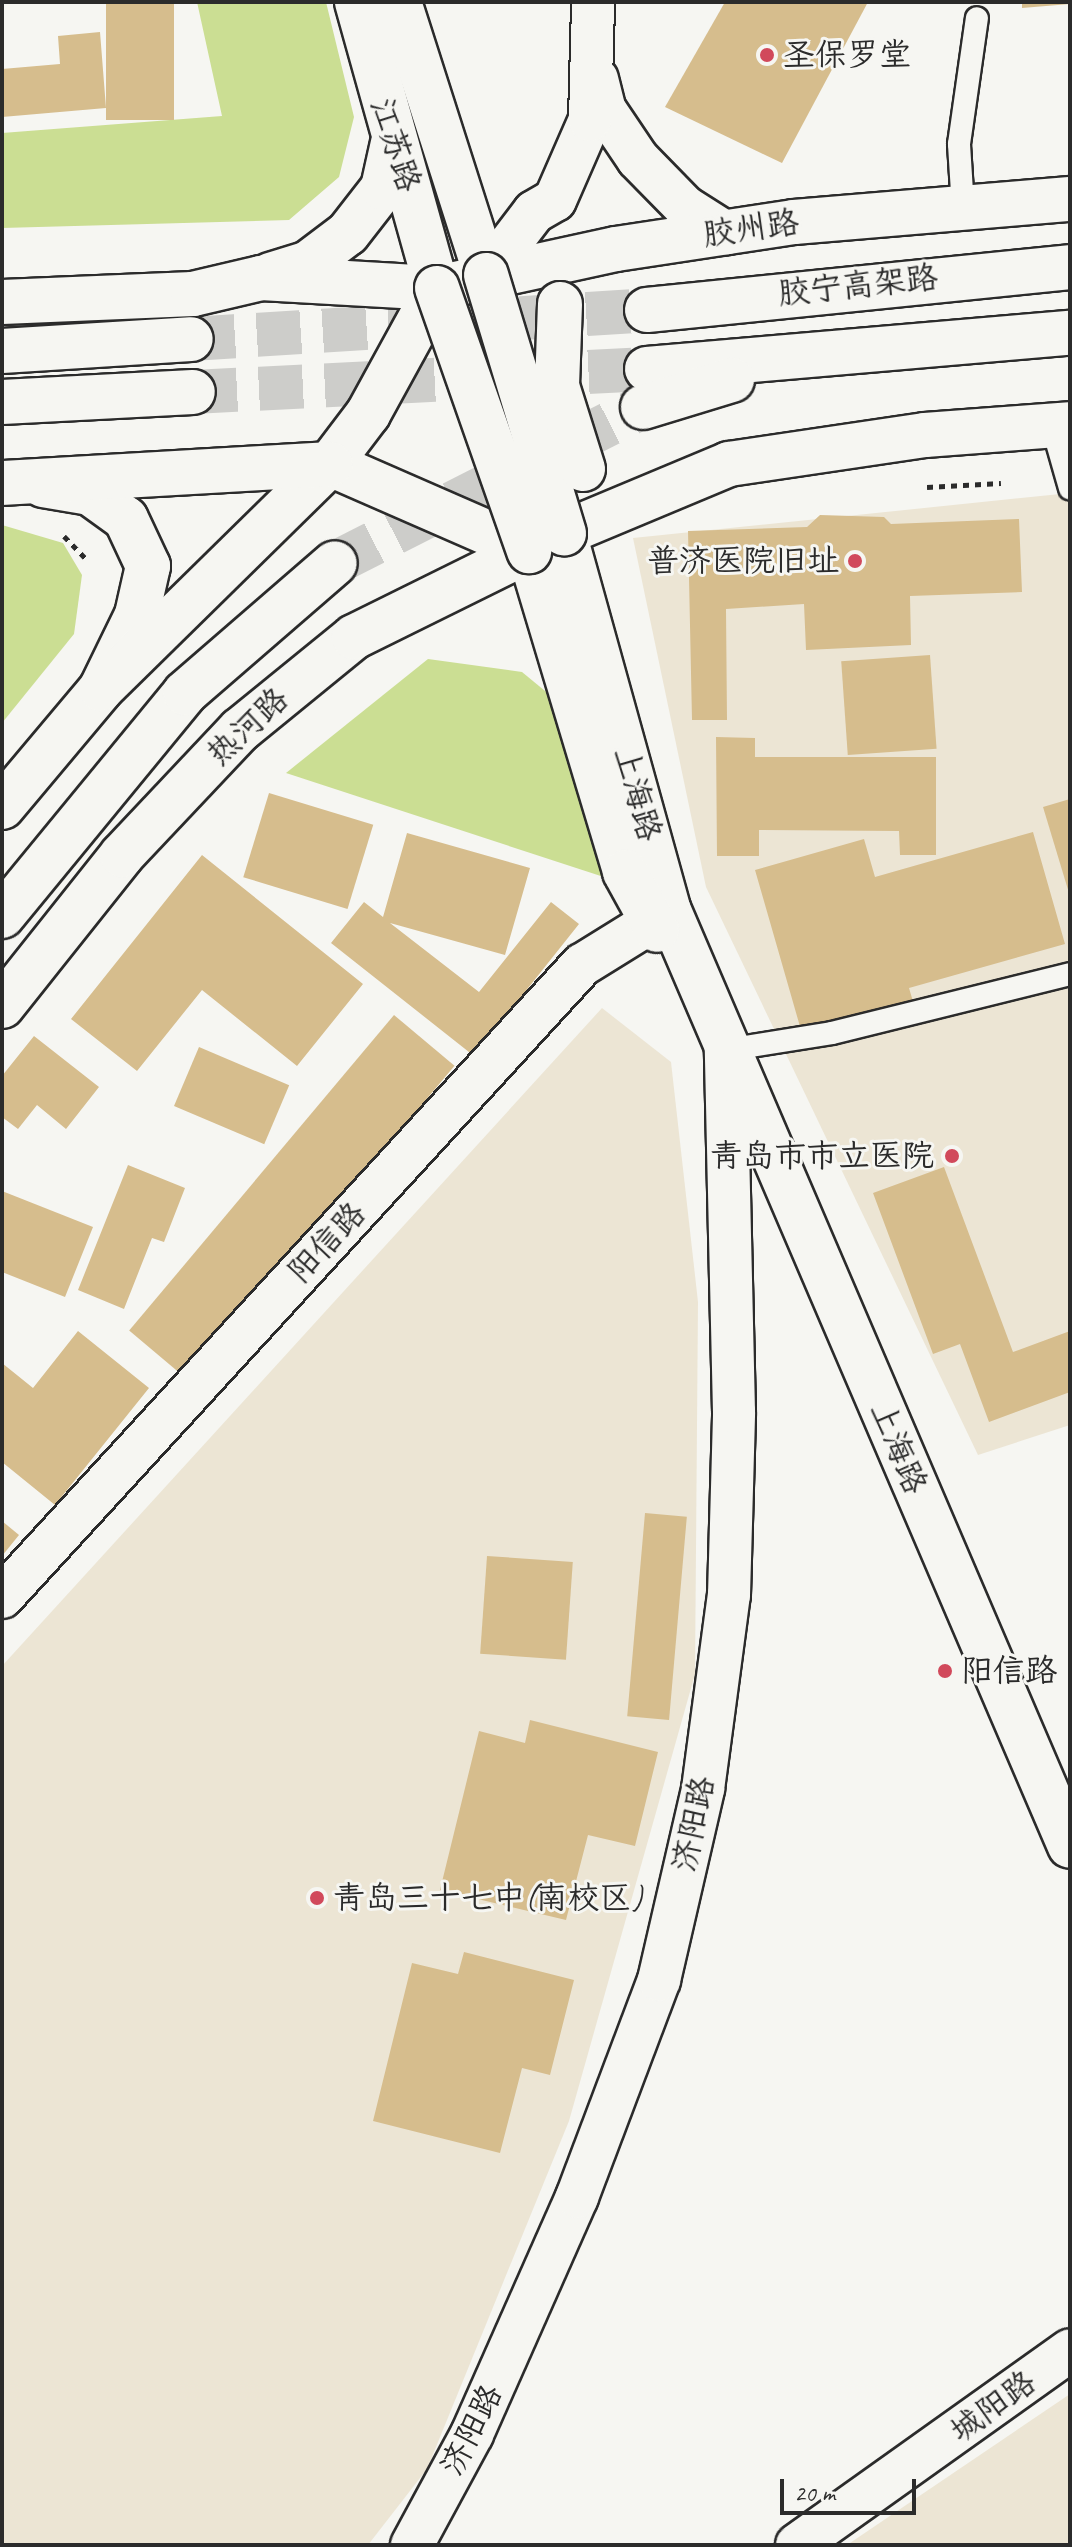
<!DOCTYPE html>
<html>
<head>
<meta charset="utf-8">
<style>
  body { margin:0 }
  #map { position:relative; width:1072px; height:2547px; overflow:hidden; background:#f6f6f2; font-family:Caveat,"LXGW WenKai TC",sans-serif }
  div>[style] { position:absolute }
  .built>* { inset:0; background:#ece5d4 }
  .green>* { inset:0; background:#cbde93 }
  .building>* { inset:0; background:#d6bd8d; transform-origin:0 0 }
  .highway-tunnel>* { height:44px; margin-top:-22px; transform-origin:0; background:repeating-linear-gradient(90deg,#cdcdca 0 44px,transparent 0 66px) }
  .path>* { height:5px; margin-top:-2.5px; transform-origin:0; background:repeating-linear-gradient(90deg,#2b2b2b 0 6px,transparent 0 12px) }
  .roads { filter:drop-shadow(2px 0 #2b2b2b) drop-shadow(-2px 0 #2b2b2b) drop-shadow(0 2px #2b2b2b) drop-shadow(0 -2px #2b2b2b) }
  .lane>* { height:22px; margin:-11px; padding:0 11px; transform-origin:11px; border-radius:11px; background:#f6f6f2 }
  .street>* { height:42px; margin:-21px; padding:0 21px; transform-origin:21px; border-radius:21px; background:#f6f6f2 }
  .secondary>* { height:44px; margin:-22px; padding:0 22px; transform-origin:22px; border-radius:22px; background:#f6f6f2 }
  .primary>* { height:44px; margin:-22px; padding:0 22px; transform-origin:22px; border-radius:22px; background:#f6f6f2 }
  .highway>* { height:44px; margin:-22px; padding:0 22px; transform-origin:22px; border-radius:22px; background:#f6f6f2 }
  .bridges { filter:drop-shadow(2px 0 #2b2b2b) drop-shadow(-2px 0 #2b2b2b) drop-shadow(0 2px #2b2b2b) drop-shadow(0 -2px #2b2b2b) }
  .secondary-bridge>* { height:44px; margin:-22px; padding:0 22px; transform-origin:22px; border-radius:22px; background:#f6f6f2 }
  .primary-bridge>* { height:44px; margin:-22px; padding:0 22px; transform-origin:22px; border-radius:22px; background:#f6f6f2 }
  .dots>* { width:22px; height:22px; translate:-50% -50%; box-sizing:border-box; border:4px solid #f6f6f2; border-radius:50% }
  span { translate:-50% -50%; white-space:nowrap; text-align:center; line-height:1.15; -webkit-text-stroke:6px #f6f6f2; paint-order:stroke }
  .poi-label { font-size:32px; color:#2b2b2b }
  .left { translate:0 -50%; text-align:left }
  .right { translate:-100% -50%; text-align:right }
  .street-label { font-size:32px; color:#2b2b2b }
  .frame { position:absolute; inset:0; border:4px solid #2b2b2b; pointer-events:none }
  .scale { position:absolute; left:780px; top:2479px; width:136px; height:36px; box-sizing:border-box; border:4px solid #2b2b2b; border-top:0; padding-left:10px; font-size:24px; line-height:28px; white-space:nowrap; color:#2b2b2b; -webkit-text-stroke:6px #f6f6f2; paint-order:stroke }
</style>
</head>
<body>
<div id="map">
  <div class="built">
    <i style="clip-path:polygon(1070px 493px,1070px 1425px,978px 1455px,706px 887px,633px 538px)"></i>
    <i style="clip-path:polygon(602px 1008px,671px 1062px,698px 1302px,695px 1674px,569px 2121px,427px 2469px,368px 2545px,2px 2545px,2px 1666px)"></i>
    <i style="clip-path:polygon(1070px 2394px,1070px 2545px,847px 2545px)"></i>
  </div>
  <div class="green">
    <i style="clip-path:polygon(197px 2px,326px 2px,354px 117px,339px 177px,289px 220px,2px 228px,2px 133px,222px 116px)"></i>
    <i style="clip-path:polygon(2px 525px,63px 543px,82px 575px,74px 634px,2px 723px)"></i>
    <i style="clip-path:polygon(428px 659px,522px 672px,556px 700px,613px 880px,286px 773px)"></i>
  </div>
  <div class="building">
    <i style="left:106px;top:2px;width:68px;height:118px"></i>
    <i style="clip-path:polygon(725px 2px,868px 2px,782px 163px,665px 107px)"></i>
    <i style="clip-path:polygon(1022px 2px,1070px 2px,1070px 4px,1022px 8px)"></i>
    <i style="clip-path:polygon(100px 32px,106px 108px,2px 117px,2px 69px,60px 64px,58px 36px)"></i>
    <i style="clip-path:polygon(820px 515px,884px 517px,891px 524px,1019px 519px,1022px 592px,910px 596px,911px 645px,806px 650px,804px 604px,726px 609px,727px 720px,692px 720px,688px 531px,807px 527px)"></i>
    <i style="left:930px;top:655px;width:94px;height:89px;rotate:86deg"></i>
    <i style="clip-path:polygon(716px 737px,755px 738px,755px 757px,936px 757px,936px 855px,900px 855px,899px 831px,759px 830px,759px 856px,717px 856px)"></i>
    <i style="left:269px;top:793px;width:109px;height:88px;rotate:17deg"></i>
    <i style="clip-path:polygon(1070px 799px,1070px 893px,1069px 893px,1043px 807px)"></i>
    <i style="clip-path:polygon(1033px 832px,1065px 944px,909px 988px,914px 1005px,803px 1037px,755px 870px,864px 839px,875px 877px)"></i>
    <i style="clip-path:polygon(407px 833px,530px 868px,505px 955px,390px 923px,479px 992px,551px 902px,579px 924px,474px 1056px,331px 943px,364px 902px,383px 917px)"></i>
    <i style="clip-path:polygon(202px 855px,363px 984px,297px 1066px,202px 990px,137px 1071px,71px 1019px)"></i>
    <i style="left:394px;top:1015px;width:79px;height:412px;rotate:40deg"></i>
    <i style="clip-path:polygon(34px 1036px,99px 1087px,66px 1129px,37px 1105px,18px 1129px,2px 1117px,2px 1076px)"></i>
    <i style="left:199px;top:1047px;width:98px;height:64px;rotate:23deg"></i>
    <i style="clip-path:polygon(128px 1165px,185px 1188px,164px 1242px,152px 1238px,124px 1309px,78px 1290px)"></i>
    <i style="clip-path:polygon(944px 1167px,1013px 1352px,1070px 1331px,1070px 1392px,989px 1422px,960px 1344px,933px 1354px,873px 1193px)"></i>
    <i style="clip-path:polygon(2px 1191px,93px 1227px,65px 1297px,2px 1272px)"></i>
    <i style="clip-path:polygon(78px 1331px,149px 1388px,55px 1505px,2px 1462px,2px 1363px,33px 1388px)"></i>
    <i style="left:645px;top:1513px;width:42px;height:204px;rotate:5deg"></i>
    <i style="clip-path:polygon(2px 1521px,19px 1535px,2px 1556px)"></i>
    <i style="left:487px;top:1556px;width:86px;height:98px;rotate:4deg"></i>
    <i style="clip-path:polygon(530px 1720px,658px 1752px,635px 1846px,588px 1835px,566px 1920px,440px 1890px,479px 1731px,525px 1743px)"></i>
    <i style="clip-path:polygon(464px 1952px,574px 1980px,550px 2075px,522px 2068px,500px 2153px,373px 2121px,412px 1963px,458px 1974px)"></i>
  </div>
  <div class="highway-tunnel">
    <i style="left:191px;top:339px;width:457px;rotate:-3.6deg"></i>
    <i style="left:193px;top:392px;width:455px;rotate:-2.9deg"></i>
    <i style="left:335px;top:563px;width:345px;rotate:-26.9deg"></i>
  </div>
  <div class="path">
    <i style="left:927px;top:487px;width:74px;rotate:-3.1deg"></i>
    <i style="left:64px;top:536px;width:32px;rotate:46deg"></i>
  </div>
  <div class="roads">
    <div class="lane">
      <i style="left:963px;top:208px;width:64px;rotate:-93.6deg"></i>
      <i style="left:959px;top:144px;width:127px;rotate:-81.9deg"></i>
      <i style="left:1052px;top:425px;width:66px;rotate:74.1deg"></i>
      <i style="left:726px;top:1050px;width:107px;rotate:-9.1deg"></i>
      <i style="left:832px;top:1033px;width:245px;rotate:-13.9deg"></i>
    </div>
    <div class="street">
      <i style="left:597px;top:79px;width:32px;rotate:76deg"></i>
      <i style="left:605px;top:110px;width:59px;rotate:56deg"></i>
      <i style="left:638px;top:159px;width:67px;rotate:45.6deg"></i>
      <i style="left:685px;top:207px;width:49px;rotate:32.4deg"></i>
      <i style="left:486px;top:275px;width:79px;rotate:-52.7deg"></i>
      <i style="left:534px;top:212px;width:24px;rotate:-30deg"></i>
      <i style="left:555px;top:200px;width:87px;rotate:-66.4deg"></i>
      <i style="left:590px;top:120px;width:118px;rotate:-88.5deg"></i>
      <i style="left:2px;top:1597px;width:858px;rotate:-47.46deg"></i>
      <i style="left:582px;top:965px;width:102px;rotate:-31.8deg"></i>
      <i style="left:412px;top:2545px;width:126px;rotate:-61.6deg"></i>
      <i style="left:472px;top:2434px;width:259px;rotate:-66.1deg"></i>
      <i style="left:577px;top:2197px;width:232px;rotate:-69.3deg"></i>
      <i style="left:659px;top:1980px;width:196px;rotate:-77deg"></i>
      <i style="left:703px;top:1789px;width:196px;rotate:-82.4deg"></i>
      <i style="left:729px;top:1595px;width:183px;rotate:-88.4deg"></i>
      <i style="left:734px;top:1412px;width:362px;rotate:-91.3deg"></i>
      <i style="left:797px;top:2545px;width:335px;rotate:-35.5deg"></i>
    </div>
    <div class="secondary">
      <i style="left:357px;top:2px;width:297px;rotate:74.4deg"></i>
      <i style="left:399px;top:2px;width:287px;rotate:72.3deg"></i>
      <i style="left:43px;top:485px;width:48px;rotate:9.7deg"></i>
      <i style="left:90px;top:493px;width:44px;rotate:35.8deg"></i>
      <i style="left:126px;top:519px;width:52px;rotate:64.9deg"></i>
      <i style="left:148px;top:566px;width:50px;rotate:102.7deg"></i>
      <i style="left:137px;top:615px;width:78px;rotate:115.9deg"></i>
      <i style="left:564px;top:533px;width:392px;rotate:74.5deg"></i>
      <i style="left:669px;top:911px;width:1017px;rotate:66.79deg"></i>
      <i style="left:529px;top:551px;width:335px;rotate:73.3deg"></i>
      <i style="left:625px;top:872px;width:66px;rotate:61.1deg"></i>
    </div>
    <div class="primary">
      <i style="left:330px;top:464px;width:217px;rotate:23.6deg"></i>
      <i style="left:2px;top:807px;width:154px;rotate:-50deg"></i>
      <i style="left:101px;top:689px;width:321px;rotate:-44.5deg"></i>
      <i style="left:330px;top:464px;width:63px;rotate:-52.8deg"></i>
      <i style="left:368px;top:414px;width:144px;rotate:-61.3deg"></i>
      <i style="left:437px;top:288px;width:183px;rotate:-12.3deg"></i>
      <i style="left:616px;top:249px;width:180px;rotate:-8.6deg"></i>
      <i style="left:794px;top:222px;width:277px;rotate:-4.8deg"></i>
      <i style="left:2px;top:1006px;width:193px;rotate:-51.5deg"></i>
      <i style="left:122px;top:855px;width:172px;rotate:-46.7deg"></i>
      <i style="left:240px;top:730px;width:147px;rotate:-39.2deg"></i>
      <i style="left:354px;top:637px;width:234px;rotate:-26.3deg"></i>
      <i style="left:564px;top:533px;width:179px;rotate:-22.7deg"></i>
      <i style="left:729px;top:464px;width:198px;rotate:-8.4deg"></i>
      <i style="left:925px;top:435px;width:145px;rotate:-4.3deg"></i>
    </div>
    <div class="highway">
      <i style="left:270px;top:275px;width:39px;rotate:-17deg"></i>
      <i style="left:307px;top:264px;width:51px;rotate:-37.1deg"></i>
      <i style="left:348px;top:233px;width:57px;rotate:-52.1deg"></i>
      <i style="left:383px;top:188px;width:46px;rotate:-77.5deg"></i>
      <i style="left:2px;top:302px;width:191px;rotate:-2.4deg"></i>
      <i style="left:193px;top:294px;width:70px;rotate:-13.2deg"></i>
      <i style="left:261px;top:278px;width:176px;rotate:3.3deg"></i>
      <i style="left:647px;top:310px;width:425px;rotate:-5.8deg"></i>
      <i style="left:2px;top:351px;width:189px;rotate:-3.6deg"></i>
      <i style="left:647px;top:369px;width:425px;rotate:-4.9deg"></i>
      <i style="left:2px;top:402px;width:191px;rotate:-3deg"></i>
      <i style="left:643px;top:407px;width:93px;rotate:-16.9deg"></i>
      <i style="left:2px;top:483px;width:329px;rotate:-3.3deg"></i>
      <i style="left:2px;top:916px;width:288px;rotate:-50.6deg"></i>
      <i style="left:185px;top:693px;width:198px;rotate:-40.9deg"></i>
    </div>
  </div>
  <div class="bridges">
    <div class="secondary-bridge">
      <i style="left:486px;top:275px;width:270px;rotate:73.2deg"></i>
      <i style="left:437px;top:288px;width:279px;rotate:70.7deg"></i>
    </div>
    <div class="primary-bridge">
      <i style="left:560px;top:304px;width:82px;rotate:92.1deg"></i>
      <i style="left:557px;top:386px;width:87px;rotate:72.6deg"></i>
    </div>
  </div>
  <div class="dots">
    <i style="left:767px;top:55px;background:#d1495b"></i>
    <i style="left:855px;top:561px;background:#d1495b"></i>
    <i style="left:952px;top:1156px;background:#d1495b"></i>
    <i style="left:945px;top:1671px;background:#d1495b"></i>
    <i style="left:317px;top:1898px;background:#d1495b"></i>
  </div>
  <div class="poi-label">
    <span class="left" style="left:783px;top:55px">圣保罗堂</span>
    <span class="right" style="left:839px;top:561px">普济医院旧址</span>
    <span class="right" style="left:934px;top:1156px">青岛市市立医院</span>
    <span class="left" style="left:961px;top:1671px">阳信路</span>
    <span class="left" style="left:333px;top:1898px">青岛三十七中(南校区)</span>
  </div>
  <div class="street-label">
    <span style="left:395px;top:145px;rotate:72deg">江苏路</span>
    <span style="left:751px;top:229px;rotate:-8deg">胶州路</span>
    <span style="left:858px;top:286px;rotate:-6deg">胶宁高架路</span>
    <span style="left:248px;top:727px;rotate:-43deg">热河路</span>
    <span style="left:637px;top:794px;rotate:74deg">上海路</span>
    <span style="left:327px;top:1243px;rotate:-47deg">阳信路</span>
    <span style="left:898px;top:1448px;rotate:67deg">上海路</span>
    <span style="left:694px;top:1824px;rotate:-78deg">济阳路</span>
    <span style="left:993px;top:2407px;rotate:-36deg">城阳路</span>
    <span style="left:472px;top:2430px;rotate:-63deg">济阳路</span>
  </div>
  <div class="frame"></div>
  <div class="scale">20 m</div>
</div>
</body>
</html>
